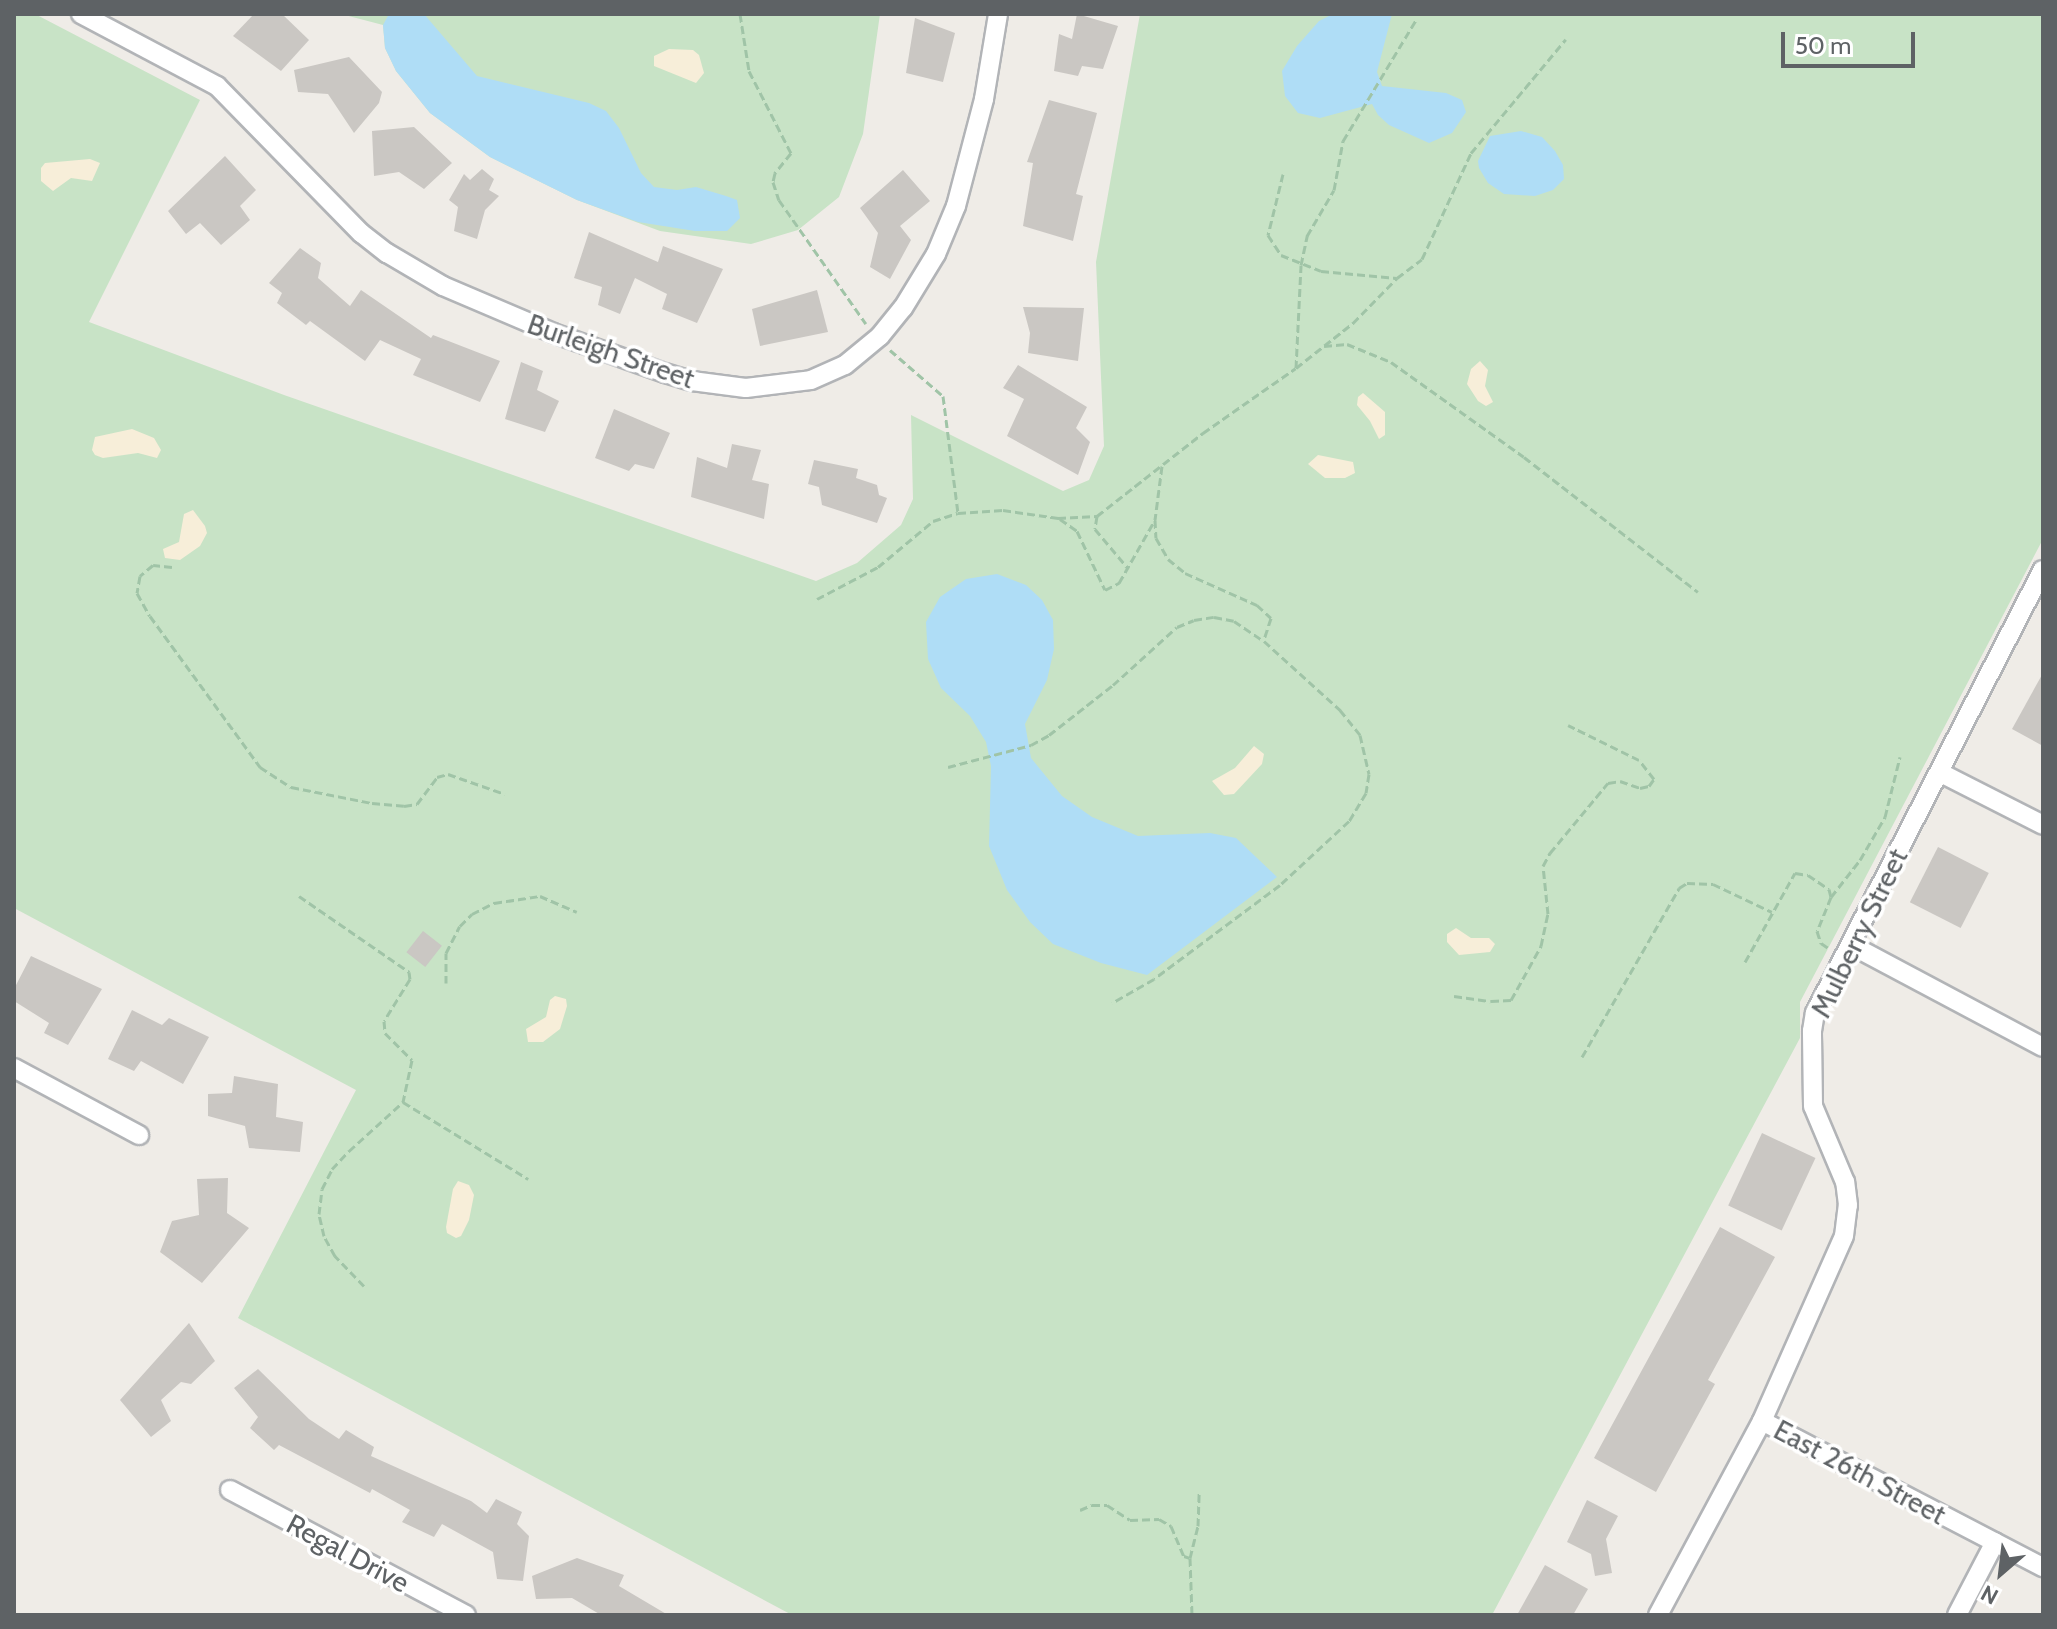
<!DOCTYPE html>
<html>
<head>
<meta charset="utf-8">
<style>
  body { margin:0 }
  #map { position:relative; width:2057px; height:1629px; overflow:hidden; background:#efece7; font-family:Cabin,sans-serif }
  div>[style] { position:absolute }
  .green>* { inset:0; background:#c8e3c6 }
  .sand>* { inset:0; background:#f7eed9 }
  .water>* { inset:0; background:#afddf6 }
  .building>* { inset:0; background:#cac7c3; transform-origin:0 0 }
  .path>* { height:3px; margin-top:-1.5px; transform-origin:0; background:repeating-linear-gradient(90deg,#a0c4a7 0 8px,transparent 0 12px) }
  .roads { filter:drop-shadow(2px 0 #b2b4b7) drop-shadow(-2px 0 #b2b4b7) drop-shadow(0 2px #b2b4b7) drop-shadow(0 -2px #b2b4b7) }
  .minor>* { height:18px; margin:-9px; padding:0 9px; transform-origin:9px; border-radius:9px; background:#fff }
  span { translate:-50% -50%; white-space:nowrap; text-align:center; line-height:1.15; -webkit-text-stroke:7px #fff; paint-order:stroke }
  .street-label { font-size:28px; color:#5e6265 }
  .frame { position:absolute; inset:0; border:16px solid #5e6265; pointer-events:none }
  .north { position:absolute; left:1961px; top:1533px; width:80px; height:80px; -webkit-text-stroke:6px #fff; paint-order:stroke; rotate:208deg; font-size:22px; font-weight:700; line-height:32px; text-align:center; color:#5e6265 }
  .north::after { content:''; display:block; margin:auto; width:28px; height:36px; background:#5e6265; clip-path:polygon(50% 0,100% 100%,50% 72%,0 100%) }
  .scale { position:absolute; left:1781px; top:32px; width:134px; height:36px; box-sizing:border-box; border:4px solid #5e6265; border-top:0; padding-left:10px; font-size:24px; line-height:28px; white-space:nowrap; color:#5e6265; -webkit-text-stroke:6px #fff; paint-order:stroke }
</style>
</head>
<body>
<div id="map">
  <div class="green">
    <i style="clip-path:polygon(14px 14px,35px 14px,200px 100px,89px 322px,284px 395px,816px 581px,857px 563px,901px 525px,913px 499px,911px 415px,1063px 491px,1089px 480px,1104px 446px,1096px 262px,1140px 14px,2043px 14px,2043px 539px,1800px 1002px,1800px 1038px,1492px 1615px,792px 1615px,238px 1318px,356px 1090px,14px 908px)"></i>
    <i style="clip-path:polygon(341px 14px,880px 14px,863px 134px,839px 197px,798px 230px,751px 244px,660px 231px,577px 200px,490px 157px,430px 113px,396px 71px,385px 48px,383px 25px)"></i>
  </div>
  <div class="sand">
    <i style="clip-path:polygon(669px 49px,693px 50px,699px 55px,704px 73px,696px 83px,654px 66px,654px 56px)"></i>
    <i style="clip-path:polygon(90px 159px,100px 163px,92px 181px,71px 178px,53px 191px,41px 181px,41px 168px,45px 163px)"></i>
    <i style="clip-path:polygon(1480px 361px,1488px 370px,1485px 386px,1493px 402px,1486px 406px,1478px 401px,1467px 384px,1471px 369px)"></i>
    <i style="clip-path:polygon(1363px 393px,1385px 412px,1385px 435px,1379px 439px,1370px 421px,1357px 405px,1358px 397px)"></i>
    <i style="clip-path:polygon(132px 429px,154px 438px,161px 450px,157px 458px,138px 453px,103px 458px,95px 455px,92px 450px,95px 437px)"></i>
    <i style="clip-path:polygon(1318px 455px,1353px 462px,1355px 473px,1345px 478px,1325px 478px,1308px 464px)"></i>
    <i style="clip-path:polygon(193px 510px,205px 526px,207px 533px,200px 546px,180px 560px,165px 558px,163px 549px,179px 542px,184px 514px)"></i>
    <i style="clip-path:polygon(1254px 746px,1264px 754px,1262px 764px,1234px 794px,1224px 795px,1212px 781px,1235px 768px)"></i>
    <i style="clip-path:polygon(1456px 928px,1471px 938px,1489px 938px,1495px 944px,1490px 952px,1459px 955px,1447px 942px,1447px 934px)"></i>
    <i style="clip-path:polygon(555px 996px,566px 999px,567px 1006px,560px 1029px,543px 1042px,528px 1042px,526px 1029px,546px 1017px,550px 1000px)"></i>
    <i style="clip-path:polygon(458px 1181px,469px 1185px,474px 1195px,469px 1220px,461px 1236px,456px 1238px,447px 1233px,446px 1227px,453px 1189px)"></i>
  </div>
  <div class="water">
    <i style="clip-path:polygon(389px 14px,424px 14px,477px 76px,589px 103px,606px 111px,619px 128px,641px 173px,654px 187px,677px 190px,696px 187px,726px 196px,737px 200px,740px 218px,727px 231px,695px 231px,638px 222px,577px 200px,490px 157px,430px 113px,396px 71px,385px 48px,383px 25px)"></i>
    <i style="clip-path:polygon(1333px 14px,1392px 14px,1377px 72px,1382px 86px,1446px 93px,1462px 100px,1466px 112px,1452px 133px,1429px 143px,1389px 125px,1378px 115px,1372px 104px,1320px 118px,1298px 113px,1285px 96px,1282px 71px,1297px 46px,1319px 21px)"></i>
    <i style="clip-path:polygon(1521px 131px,1542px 137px,1555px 151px,1563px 165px,1564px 179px,1553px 190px,1535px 196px,1504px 194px,1488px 183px,1479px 168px,1478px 161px,1490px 136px)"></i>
    <i style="clip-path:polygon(997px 574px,1026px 585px,1042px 600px,1053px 620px,1054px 649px,1047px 680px,1025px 724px,1031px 758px,1062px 796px,1092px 817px,1138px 836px,1210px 833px,1236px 838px,1277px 877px,1147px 975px,1101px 963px,1053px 944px,1030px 922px,1007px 890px,989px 846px,991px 766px,986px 742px,970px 716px,941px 688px,928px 659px,926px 622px,940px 597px,966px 579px)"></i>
  </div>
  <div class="building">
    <i style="clip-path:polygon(254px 14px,282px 14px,309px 40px,281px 71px,233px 36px)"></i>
    <i style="clip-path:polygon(1077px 14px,1118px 26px,1103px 69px,1082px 66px,1078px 76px,1054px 71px,1059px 34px,1072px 39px)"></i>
    <i style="clip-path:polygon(915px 18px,955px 33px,943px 82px,906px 73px)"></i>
    <i style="clip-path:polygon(349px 57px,382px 92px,379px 103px,354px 133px,328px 94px,298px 92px,294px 70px)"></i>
    <i style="clip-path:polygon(1049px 100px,1097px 113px,1076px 194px,1083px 196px,1073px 241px,1023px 226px,1033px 163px,1027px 162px)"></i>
    <i style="clip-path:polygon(414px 127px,452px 163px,424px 189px,399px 172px,374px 176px,372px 131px)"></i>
    <i style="clip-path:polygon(225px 156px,256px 190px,240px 206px,250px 220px,221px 245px,200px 223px,186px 234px,168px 211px)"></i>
    <i style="clip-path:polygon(482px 169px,494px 179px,489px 190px,499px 196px,485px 210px,477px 239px,454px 231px,458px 207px,449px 200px,464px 174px,470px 180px)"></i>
    <i style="clip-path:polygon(903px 170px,930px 201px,900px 226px,911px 240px,890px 279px,870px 267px,878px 233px,860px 208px)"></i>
    <i style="clip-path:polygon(589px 232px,658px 262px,663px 246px,723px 269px,697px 323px,662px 309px,667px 294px,635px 278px,620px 314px,598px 305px,602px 287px,574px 278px)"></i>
    <i style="clip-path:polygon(300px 248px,321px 263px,318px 278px,350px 306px,361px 290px,431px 338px,433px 335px,500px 361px,480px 402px,413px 375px,421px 359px,380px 340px,365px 361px,310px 321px,306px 325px,277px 303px,282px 293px,269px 283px)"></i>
    <i style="clip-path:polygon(817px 290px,828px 332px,760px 346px,752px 309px)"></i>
    <i style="clip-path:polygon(1023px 307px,1084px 308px,1078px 361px,1028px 353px,1030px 333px)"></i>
    <i style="clip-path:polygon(521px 362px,543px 371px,537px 390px,559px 401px,545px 432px,505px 419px)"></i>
    <i style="clip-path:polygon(1018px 365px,1087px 407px,1076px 428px,1090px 442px,1078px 475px,1007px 436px,1024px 399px,1003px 388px)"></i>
    <i style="clip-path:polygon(614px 409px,670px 433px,654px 469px,635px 464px,629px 471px,595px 458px)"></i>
    <i style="clip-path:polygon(732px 444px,761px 450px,752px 480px,769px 484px,764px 519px,691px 497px,697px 457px,727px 468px)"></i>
    <i style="clip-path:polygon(814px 460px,858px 469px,856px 478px,877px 485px,879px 495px,887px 498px,877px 523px,822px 505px,819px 487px,808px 484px)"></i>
    <i style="clip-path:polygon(2043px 673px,2043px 746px,2012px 729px)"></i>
    <i style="left:1938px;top:847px;width:57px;height:62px;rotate:27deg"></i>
    <i style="left:423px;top:931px;width:24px;height:27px;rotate:38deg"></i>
    <i style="clip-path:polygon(31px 956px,102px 989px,68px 1045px,44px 1033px,49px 1023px,14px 1001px,14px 989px)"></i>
    <i style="clip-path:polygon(132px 1010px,162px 1025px,169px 1018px,209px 1037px,183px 1084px,141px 1061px,134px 1071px,108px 1059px)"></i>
    <i style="clip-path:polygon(234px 1076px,278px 1084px,276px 1117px,303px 1122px,300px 1152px,249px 1148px,245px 1126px,208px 1116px,208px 1094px,232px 1093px)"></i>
    <i style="left:1762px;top:1133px;width:59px;height:80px;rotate:25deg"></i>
    <i style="clip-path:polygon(228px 1178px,227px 1213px,249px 1228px,202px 1283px,160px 1252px,172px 1221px,199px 1215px,197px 1179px)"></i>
    <i style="clip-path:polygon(1720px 1227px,1775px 1257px,1708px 1380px,1715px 1384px,1656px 1492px,1594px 1458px)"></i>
    <i style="clip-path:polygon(189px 1323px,215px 1361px,191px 1384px,181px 1382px,161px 1400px,171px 1421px,151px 1437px,120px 1400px)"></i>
    <i style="clip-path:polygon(258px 1369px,309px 1419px,339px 1439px,346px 1430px,374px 1447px,371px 1456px,471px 1501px,487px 1513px,496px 1499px,522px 1512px,517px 1524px,529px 1536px,523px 1581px,497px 1579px,493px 1552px,442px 1524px,434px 1537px,402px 1522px,410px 1510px,372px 1489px,370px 1493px,279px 1445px,274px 1450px,250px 1428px,258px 1417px,234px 1388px)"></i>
    <i style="clip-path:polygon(1587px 1500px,1618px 1516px,1606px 1539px,1612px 1573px,1595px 1576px,1591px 1554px,1567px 1542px)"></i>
    <i style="clip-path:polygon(577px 1558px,624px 1575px,619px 1586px,668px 1615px,601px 1615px,572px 1598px,536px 1599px,532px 1576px)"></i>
    <i style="clip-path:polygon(1545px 1565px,1588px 1589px,1573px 1615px,1517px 1615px)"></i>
  </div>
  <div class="path">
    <i style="left:740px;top:14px;width:58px;rotate:81deg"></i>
    <i style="left:749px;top:71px;width:92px;rotate:62.9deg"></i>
    <i style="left:791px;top:153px;width:26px;rotate:129deg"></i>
    <i style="left:775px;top:173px;width:9px;rotate:103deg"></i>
    <i style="left:773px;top:182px;width:19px;rotate:72deg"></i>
    <i style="left:779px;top:200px;width:151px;rotate:54.9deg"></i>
    <i style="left:1283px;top:174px;width:63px;rotate:103.8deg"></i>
    <i style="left:1268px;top:235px;width:24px;rotate:57deg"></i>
    <i style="left:1281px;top:255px;width:43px;rotate:21.8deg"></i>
    <i style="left:1321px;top:271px;width:76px;rotate:5.3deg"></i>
    <i style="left:1324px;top:346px;width:23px;rotate:-5deg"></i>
    <i style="left:1347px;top:344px;width:48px;rotate:22.2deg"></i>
    <i style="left:1391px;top:362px;width:163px;rotate:35.5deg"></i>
    <i style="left:1524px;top:457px;width:220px;rotate:37.8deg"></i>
    <i style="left:890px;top:350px;width:70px;rotate:41deg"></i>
    <i style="left:943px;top:396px;width:118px;rotate:82.7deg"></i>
    <i style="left:1296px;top:368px;width:103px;rotate:-87.2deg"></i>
    <i style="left:1301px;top:265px;width:30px;rotate:-78deg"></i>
    <i style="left:1307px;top:236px;width:53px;rotate:-59.6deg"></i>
    <i style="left:1334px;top:190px;width:50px;rotate:-79.6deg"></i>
    <i style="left:1343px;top:141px;width:141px;rotate:-58.9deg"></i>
    <i style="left:1162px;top:466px;width:54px;rotate:97.4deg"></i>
    <i style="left:1155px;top:520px;width:18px;rotate:87deg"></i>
    <i style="left:1156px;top:538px;width:24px;rotate:60deg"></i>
    <i style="left:1168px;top:559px;width:22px;rotate:39deg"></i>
    <i style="left:1185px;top:573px;width:79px;rotate:24deg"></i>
    <i style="left:1257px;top:605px;width:19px;rotate:43deg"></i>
    <i style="left:1271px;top:618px;width:23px;rotate:108deg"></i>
    <i style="left:1097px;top:516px;width:13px;rotate:99deg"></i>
    <i style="left:1095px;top:529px;width:50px;rotate:49.9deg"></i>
    <i style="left:1060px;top:519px;width:21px;rotate:35deg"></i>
    <i style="left:1077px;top:531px;width:65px;rotate:64.6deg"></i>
    <i style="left:1105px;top:590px;width:16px;rotate:-27deg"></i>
    <i style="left:1119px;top:583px;width:73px;rotate:-60.3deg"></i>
    <i style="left:172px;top:567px;width:19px;rotate:-174deg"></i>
    <i style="left:153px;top:565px;width:17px;rotate:140deg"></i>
    <i style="left:140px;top:576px;width:17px;rotate:100deg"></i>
    <i style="left:137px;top:593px;width:26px;rotate:61deg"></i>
    <i style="left:150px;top:616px;width:187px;rotate:53.9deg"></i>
    <i style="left:260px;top:767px;width:37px;rotate:33deg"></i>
    <i style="left:291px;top:787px;width:83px;rotate:11.2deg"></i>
    <i style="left:372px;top:803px;width:32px;rotate:5deg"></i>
    <i style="left:404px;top:806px;width:13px;rotate:-9deg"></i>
    <i style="left:417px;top:804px;width:34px;rotate:-53deg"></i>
    <i style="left:437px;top:777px;width:11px;rotate:-15deg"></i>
    <i style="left:448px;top:774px;width:60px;rotate:19.3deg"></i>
    <i style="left:817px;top:599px;width:69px;rotate:-27.7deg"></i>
    <i style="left:878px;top:567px;width:72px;rotate:-39.9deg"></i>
    <i style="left:933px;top:521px;width:26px;rotate:-18deg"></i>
    <i style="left:958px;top:513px;width:45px;rotate:-3.8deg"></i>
    <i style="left:1003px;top:510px;width:56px;rotate:8.3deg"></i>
    <i style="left:1058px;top:518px;width:39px;rotate:-3deg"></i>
    <i style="left:1097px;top:516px;width:135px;rotate:-38.1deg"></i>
    <i style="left:1203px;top:433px;width:113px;rotate:-35deg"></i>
    <i style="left:1296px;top:368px;width:73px;rotate:-38.3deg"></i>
    <i style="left:1353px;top:323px;width:63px;rotate:-45.6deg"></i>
    <i style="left:1397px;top:278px;width:31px;rotate:-37deg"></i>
    <i style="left:1422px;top:259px;width:117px;rotate:-65.2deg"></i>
    <i style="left:1471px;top:153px;width:148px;rotate:-50.2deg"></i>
    <i style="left:948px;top:767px;width:86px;rotate:-14.8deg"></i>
    <i style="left:1031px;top:745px;width:21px;rotate:-29deg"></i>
    <i style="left:1049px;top:735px;width:81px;rotate:-38deg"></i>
    <i style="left:1113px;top:685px;width:86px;rotate:-42.2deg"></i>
    <i style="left:1177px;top:627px;width:18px;rotate:-22deg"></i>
    <i style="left:1194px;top:620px;width:20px;rotate:-9deg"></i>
    <i style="left:1214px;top:617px;width:20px;rotate:11deg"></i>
    <i style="left:1234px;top:621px;width:36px;rotate:34deg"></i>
    <i style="left:1264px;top:641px;width:103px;rotate:42.2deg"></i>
    <i style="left:1340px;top:710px;width:32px;rotate:51deg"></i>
    <i style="left:1360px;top:735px;width:40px;rotate:77deg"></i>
    <i style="left:1369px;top:774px;width:19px;rotate:99deg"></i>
    <i style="left:1366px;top:793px;width:33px;rotate:121deg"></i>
    <i style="left:1349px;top:821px;width:94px;rotate:137.2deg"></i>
    <i style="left:1280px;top:885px;width:157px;rotate:143.3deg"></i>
    <i style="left:1154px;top:979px;width:48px;rotate:150.3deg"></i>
    <i style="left:299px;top:896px;width:134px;rotate:34.6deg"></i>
    <i style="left:409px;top:972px;width:7px;rotate:82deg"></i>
    <i style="left:410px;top:979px;width:49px;rotate:121.8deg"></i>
    <i style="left:384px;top:1021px;width:12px;rotate:85deg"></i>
    <i style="left:385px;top:1033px;width:38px;rotate:45deg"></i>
    <i style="left:412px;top:1060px;width:43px;rotate:102.1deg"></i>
    <i style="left:1831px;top:897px;width:47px;rotate:-51.9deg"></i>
    <i style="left:1860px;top:860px;width:50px;rotate:-59.8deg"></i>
    <i style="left:1885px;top:817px;width:62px;rotate:-76deg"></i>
    <i style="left:1745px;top:962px;width:102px;rotate:-60.7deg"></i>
    <i style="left:1795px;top:873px;width:13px;rotate:9deg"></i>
    <i style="left:1808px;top:875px;width:25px;rotate:34deg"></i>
    <i style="left:1829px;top:889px;width:8px;rotate:76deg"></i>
    <i style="left:1831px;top:897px;width:37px;rotate:112deg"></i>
    <i style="left:1817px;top:931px;width:13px;rotate:72deg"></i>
    <i style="left:1821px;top:943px;width:11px;rotate:34deg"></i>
    <i style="left:446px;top:983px;width:30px;rotate:-90deg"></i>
    <i style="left:446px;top:953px;width:30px;rotate:-63deg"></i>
    <i style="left:460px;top:926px;width:17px;rotate:-45deg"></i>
    <i style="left:472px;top:914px;width:25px;rotate:-27deg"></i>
    <i style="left:494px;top:903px;width:47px;rotate:-8.7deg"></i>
    <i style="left:540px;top:896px;width:40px;rotate:23.4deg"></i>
    <i style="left:1454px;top:996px;width:37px;rotate:8deg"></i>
    <i style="left:1491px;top:1001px;width:20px;rotate:-3deg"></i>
    <i style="left:1511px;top:1000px;width:62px;rotate:-60.9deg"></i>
    <i style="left:1541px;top:946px;width:33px;rotate:-78deg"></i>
    <i style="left:1548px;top:914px;width:48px;rotate:-95.9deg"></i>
    <i style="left:1543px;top:866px;width:15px;rotate:-62deg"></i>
    <i style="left:1550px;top:853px;width:91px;rotate:-50.4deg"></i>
    <i style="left:1608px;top:783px;width:12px;rotate:-9deg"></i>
    <i style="left:1620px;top:781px;width:21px;rotate:19deg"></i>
    <i style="left:1640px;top:788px;width:9px;rotate:-13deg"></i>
    <i style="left:1649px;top:786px;width:9px;rotate:-54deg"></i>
    <i style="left:1654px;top:779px;width:24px;rotate:-128deg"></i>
    <i style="left:1639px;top:760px;width:79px;rotate:-153.8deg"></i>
    <i style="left:1582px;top:1057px;width:195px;rotate:-60.1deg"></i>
    <i style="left:1679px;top:888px;width:9px;rotate:-32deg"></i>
    <i style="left:1687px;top:883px;width:26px;rotate:2deg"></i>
    <i style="left:1713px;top:884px;width:65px;rotate:25.4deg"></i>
    <i style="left:364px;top:1286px;width:42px;rotate:-134deg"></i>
    <i style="left:335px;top:1256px;width:23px;rotate:-119deg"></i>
    <i style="left:324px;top:1236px;width:23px;rotate:-103deg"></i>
    <i style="left:319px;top:1214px;width:25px;rotate:-83deg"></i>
    <i style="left:322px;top:1189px;width:22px;rotate:-63deg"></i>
    <i style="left:332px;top:1169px;width:25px;rotate:-47deg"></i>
    <i style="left:349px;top:1151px;width:73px;rotate:-42.2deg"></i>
    <i style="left:403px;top:1102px;width:147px;rotate:31.6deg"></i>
    <i style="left:1080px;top:1510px;width:13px;rotate:-23deg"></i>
    <i style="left:1092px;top:1505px;width:15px"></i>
    <i style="left:1107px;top:1505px;width:27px;rotate:33deg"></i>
    <i style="left:1130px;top:1520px;width:29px;rotate:-2deg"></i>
    <i style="left:1159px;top:1519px;width:14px;rotate:30deg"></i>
    <i style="left:1171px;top:1526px;width:33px;rotate:67deg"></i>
    <i style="left:1184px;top:1556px;width:6px;rotate:18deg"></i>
    <i style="left:1190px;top:1558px;width:33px;rotate:-76deg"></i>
    <i style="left:1198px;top:1526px;width:35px;rotate:-88deg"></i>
    <i style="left:1190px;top:1558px;width:57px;rotate:88deg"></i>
  </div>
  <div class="roads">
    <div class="minor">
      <i style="left:81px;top:14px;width:154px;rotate:27.9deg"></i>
      <i style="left:217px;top:86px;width:206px;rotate:45.6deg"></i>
      <i style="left:361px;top:233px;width:33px;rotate:38deg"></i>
      <i style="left:387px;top:253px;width:65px;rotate:30.5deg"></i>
      <i style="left:443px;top:286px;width:120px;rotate:23.1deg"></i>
      <i style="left:553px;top:333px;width:119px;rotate:19.7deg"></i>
      <i style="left:665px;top:373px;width:28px;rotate:17deg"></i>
      <i style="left:692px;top:381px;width:54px;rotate:7.4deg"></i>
      <i style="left:746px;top:388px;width:65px;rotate:-7deg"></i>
      <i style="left:811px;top:380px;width:37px;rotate:-24deg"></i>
      <i style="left:845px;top:365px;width:45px;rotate:-39.6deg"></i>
      <i style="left:880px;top:336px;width:36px;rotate:-51deg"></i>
      <i style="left:903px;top:308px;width:63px;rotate:-58.6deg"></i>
      <i style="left:936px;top:254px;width:52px;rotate:-67.4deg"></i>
      <i style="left:956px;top:206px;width:111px;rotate:-75.3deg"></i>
      <i style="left:984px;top:99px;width:86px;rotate:-80.6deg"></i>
      <i style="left:1941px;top:773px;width:114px;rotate:27deg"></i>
      <i style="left:1851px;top:945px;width:217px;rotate:28deg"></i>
      <i style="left:14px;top:1068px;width:142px;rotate:28.2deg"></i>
      <i style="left:1762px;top:1421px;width:317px;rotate:27.5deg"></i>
      <i style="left:230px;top:1490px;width:267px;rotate:27.9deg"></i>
      <i style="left:1658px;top:1615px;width:220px;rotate:-61.8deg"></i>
      <i style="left:1762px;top:1421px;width:202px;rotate:-66.1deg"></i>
      <i style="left:1844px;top:1236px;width:31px;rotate:-83deg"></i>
      <i style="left:1848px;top:1205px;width:23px;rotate:-97deg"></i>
      <i style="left:1845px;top:1182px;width:82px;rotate:-112.8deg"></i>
      <i style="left:1813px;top:1106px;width:75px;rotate:-90.8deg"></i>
      <i style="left:1812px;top:1031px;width:18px;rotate:-81deg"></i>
      <i style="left:1815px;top:1013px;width:498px;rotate:-62.8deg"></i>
      <i style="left:1957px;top:1615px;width:82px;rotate:-62.5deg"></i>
    </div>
  </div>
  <div class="street-label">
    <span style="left:611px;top:351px;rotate:19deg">Burleigh Street</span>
    <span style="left:1859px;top:933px;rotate:-64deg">Mulberry Street</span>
    <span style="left:1860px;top:1472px;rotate:28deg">East 26th Street</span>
    <span style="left:348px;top:1553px;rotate:28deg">Regal Drive</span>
  </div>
  <div class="frame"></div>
  <div class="north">N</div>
  <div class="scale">50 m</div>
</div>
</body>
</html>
